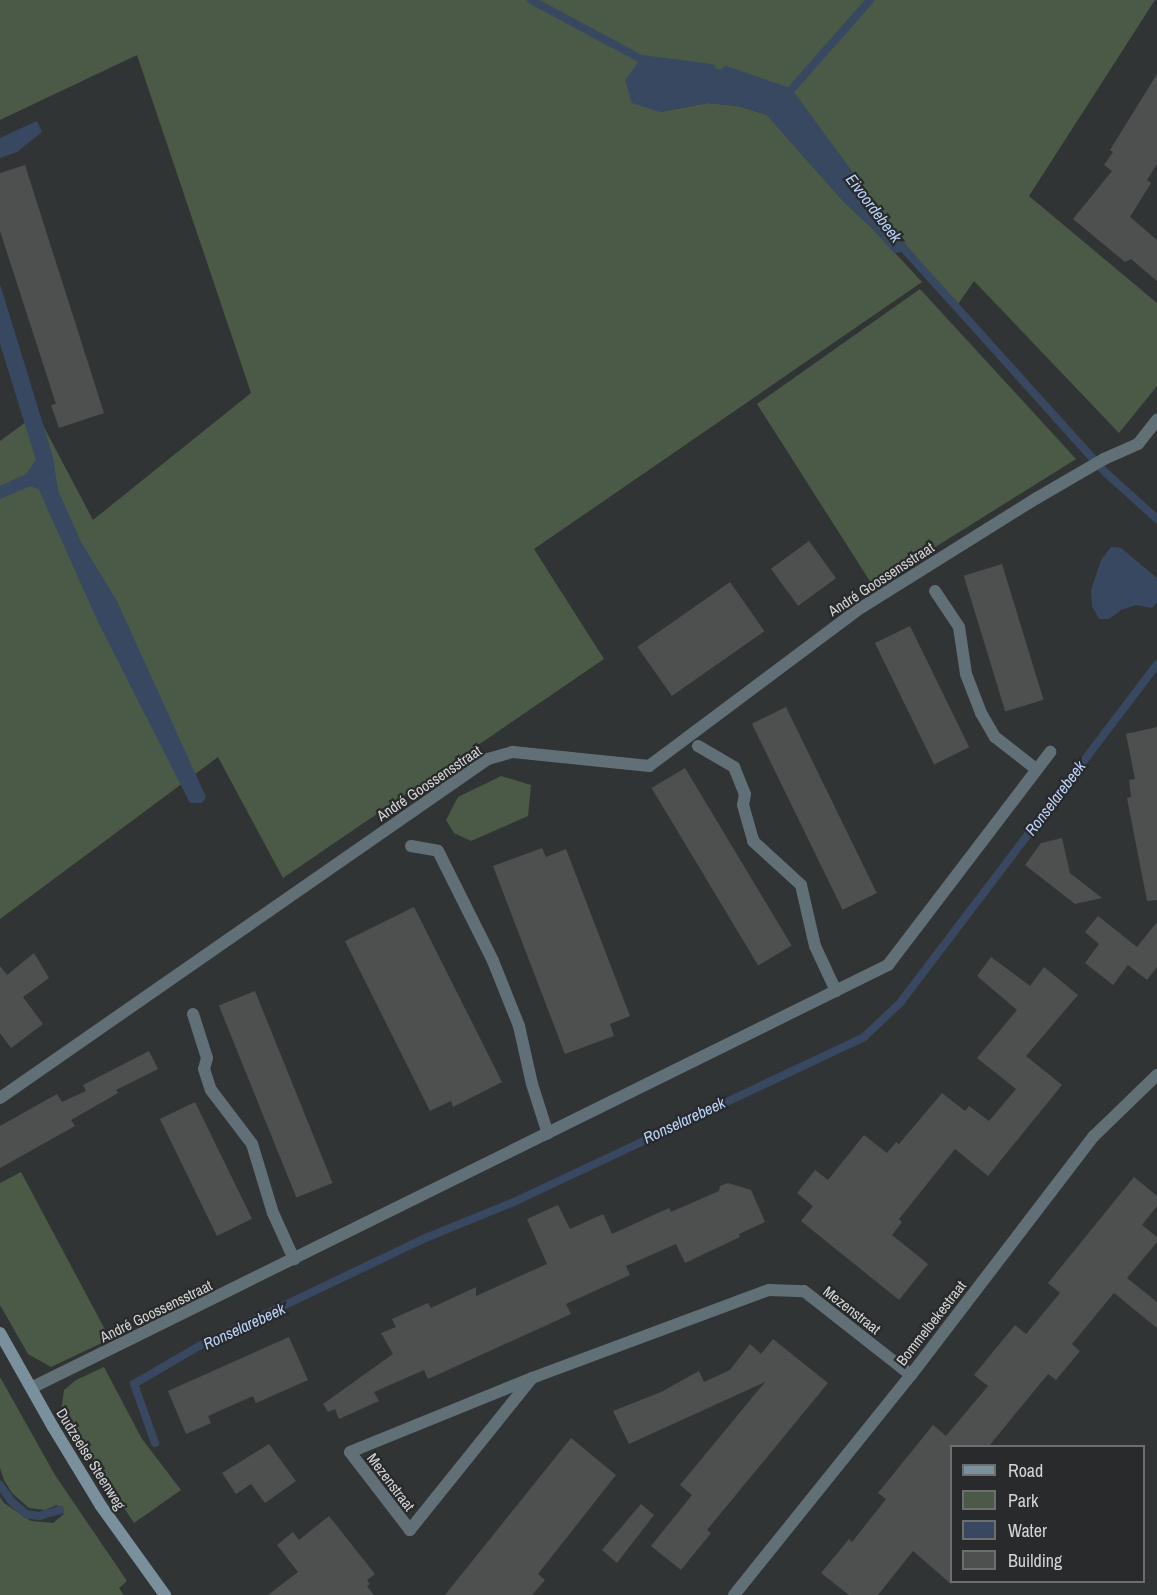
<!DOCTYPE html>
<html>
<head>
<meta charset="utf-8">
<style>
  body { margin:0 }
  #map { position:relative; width:1157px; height:1595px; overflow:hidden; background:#313435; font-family:"Archivo Narrow",sans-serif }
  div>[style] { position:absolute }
  .green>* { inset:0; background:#4a5a46 }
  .water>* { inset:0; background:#394861 }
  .stream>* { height:8px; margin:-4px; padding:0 4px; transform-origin:4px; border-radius:4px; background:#394861 }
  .building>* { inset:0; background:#4d504e; transform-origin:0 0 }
  .street>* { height:12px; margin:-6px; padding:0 6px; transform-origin:6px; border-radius:6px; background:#616f77 }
  .secondary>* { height:12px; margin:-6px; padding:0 6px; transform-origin:6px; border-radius:6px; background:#7a909d }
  span { translate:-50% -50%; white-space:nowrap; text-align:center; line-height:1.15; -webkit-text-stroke:4.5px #282a2b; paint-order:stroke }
  .street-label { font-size:15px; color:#d3d5d5 }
  .water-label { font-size:16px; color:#bbd3fb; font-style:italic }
  .legend { position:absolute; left:950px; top:1445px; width:195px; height:138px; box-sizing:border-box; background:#282a2b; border:2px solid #6c6e6f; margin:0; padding:8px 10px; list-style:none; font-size:18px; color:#d3d5d5 }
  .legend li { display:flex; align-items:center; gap:12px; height:30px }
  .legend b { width:30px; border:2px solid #6c6e6f }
</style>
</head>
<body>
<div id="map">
  <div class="green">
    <i style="clip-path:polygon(0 0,1155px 0,1029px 196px,1157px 303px,1157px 386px,1119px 433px,974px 281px,956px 307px,906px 251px,789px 92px,732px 71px,660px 112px,707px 103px,738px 106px,767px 115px,844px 202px,871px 227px,922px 282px,534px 549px,604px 659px,283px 878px,218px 757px,0 919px,0 441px,37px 414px,93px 520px,251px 393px,137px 55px,0 120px)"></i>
    <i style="clip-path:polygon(920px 289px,1076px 459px,873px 586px,757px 404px)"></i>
    <i style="clip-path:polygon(501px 776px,531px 785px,528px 816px,471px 841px,454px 833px,446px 820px,458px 797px)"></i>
    <i style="clip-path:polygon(21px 1172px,110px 1339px,51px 1367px,28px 1354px,0 1305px,0 1183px)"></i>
    <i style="clip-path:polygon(104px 1367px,142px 1439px,181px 1490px,134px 1523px,61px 1412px,64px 1390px,76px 1380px)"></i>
    <i style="clip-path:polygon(0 1377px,55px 1475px,127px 1581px,119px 1588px,124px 1595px,0 1595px,0 1497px,4px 1503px,31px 1521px,53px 1523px,64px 1514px,57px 1505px,45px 1510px,29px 1508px,12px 1493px,4px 1480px,0 1468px)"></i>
  </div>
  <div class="water">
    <i style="clip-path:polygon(641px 59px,732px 71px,789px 92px,906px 251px,894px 253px,871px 227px,844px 202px,767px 115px,738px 106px,707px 103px,660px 112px,632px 103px,625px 80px)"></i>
    <i style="clip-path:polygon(37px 121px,42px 132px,17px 152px,0 158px,0 138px)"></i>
    <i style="clip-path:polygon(0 284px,53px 457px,58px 490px,81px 542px,117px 601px,206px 797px,202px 803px,190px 803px,98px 622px,39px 490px,31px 486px,0 499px,0 486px,26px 474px,36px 460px,0 344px)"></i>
    <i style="clip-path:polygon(1111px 547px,1121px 548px,1157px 578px,1157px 602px,1152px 608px,1136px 605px,1121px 610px,1109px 619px,1099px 619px,1092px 606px,1091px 590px,1101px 560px)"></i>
  </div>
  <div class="stream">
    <i style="left:531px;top:0;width:125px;rotate:28.2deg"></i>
    <i style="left:641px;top:59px;width:71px;rotate:7.3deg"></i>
    <i style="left:726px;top:70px;width:67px;rotate:19.2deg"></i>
    <i style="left:789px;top:92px;width:197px;rotate:53.7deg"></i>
    <i style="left:906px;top:251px;width:299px;rotate:48deg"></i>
    <i style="left:1106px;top:473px;width:69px;rotate:42deg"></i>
    <i style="left:789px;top:92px;width:123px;rotate:-48.6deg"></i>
    <i style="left:155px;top:1443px;width:63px;rotate:-109.6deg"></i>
    <i style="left:134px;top:1384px;width:75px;rotate:-30.3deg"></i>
    <i style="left:199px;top:1346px;width:254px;rotate:-25.5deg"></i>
    <i style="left:428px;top:1237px;width:95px;rotate:-22.2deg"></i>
    <i style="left:516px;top:1201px;width:385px;rotate:-25.2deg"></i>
    <i style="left:864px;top:1037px;width:50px;rotate:-43.4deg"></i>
    <i style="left:900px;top:1003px;width:425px;rotate:-52.8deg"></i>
    <i style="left:0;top:1485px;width:19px;rotate:55deg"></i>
    <i style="left:11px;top:1501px;width:20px;rotate:41deg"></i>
    <i style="left:26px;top:1514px;width:13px;rotate:9deg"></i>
    <i style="left:39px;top:1516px;width:22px;rotate:-16deg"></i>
  </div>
  <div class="building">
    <i style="clip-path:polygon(1157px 74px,1157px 164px,1147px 180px,1151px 183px,1130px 217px,1157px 240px,1157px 281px,1131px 259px,1125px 262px,1073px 219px,1112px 171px,1104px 165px,1113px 152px,1110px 150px)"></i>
    <i style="clip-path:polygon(25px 165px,104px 413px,59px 428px,51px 405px,56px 404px,0 231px,0 173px)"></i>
    <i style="left:809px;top:541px;width:46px;height:47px;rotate:54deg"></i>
    <i style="left:1002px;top:564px;width:142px;height:40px;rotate:73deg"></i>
    <i style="left:730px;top:582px;width:60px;height:113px;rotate:55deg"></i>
    <i style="left:910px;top:626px;width:135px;height:39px;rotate:64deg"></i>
    <i style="left:786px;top:707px;width:207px;height:38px;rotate:64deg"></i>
    <i style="clip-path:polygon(1157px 727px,1157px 900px,1147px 901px,1127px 798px,1131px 797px,1129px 780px,1135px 779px,1126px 734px)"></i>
    <i style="left:685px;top:768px;width:207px;height:39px;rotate:59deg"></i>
    <i style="clip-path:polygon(1062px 838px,1070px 873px,1102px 898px,1075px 904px,1025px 865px,1041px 843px)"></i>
    <i style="clip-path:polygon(542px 848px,546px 857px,566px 849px,630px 1016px,610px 1024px,614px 1036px,565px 1054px,493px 866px)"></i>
    <i style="clip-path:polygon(414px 907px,502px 1082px,453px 1107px,451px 1101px,430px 1111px,345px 941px)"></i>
    <i style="clip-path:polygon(1098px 916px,1137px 947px,1157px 922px,1157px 967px,1147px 980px,1128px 965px,1113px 985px,1085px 963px,1099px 944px,1085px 932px)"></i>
    <i style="clip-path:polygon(34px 953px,49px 978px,23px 997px,43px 1024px,11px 1048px,0 1033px,0 966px,7px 975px)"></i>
    <i style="clip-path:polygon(991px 957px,1030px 986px,1044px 967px,1078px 995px,1026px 1056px,1062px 1085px,988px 1176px,955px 1149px,899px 1219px,902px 1222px,892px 1235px,928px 1264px,899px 1300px,801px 1221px,813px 1206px,797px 1193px,815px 1170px,828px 1180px,864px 1135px,887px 1153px,896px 1142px,899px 1144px,942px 1093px,965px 1111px,969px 1106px,989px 1121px,1016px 1089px,977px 1058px,1017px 1010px,977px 976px)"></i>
    <i style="left:255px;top:991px;width:207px;height:39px;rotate:68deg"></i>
    <i style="clip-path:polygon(149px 1051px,158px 1069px,116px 1090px,118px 1093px,71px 1120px,75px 1126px,0 1168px,0 1126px,57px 1094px,62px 1102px,86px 1091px,83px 1085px)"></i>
    <i style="left:195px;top:1102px;width:130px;height:39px;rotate:64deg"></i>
    <i style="clip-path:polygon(1134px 1177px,1157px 1196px,1157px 1206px,1142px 1225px,1157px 1237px,1157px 1242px,1127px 1278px,1157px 1302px,1157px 1328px,1114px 1293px,1072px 1344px,1080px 1351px,1056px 1380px,1048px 1374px,989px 1446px,951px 1446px,951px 1584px,913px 1551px,878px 1595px,849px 1595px,821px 1573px,849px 1539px,852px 1542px,886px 1499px,878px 1493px,933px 1425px,946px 1436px,988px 1386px,974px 1375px,1015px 1325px,1026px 1334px,1060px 1293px,1048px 1283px)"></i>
    <i style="clip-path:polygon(728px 1183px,751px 1190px,765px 1222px,739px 1234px,740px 1237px,685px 1263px,676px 1244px,626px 1266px,630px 1275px,566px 1304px,571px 1314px,428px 1379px,424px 1370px,374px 1392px,379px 1401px,339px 1419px,335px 1409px,328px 1412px,323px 1404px,393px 1354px,381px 1333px,396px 1327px,392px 1319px,428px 1303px,431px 1308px,476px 1287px,476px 1296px,547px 1264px,527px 1219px,558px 1205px,570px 1229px,603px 1214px,612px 1234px,669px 1208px,671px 1212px,719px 1191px,720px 1186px)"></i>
    <i style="clip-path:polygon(289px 1337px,308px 1380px,256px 1403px,253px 1396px,208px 1416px,211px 1423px,186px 1434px,168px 1391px)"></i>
    <i style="clip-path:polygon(773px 1339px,828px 1383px,707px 1530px,711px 1533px,681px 1570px,651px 1546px,692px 1495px,680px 1485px,765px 1382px,629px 1444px,613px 1411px,661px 1392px,699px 1371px,704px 1382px,730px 1370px,750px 1344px,761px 1354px)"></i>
    <i style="clip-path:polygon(571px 1438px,616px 1475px,538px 1574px,545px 1580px,532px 1595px,445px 1595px)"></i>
    <i style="clip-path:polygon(269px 1444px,296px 1481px,265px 1503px,251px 1484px,236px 1494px,222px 1473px)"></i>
    <i style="clip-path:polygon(641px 1504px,654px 1515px,617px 1563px,602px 1550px)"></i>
    <i style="clip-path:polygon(329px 1516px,375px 1574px,367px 1580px,370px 1584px,367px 1586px,374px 1595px,268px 1595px,298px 1572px,277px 1545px,293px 1532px,299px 1540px)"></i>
  </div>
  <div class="street">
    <i style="left:935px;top:591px;width:43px;rotate:56.3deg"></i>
    <i style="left:959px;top:627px;width:48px;rotate:81.5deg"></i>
    <i style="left:966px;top:674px;width:42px;rotate:69deg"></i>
    <i style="left:981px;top:713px;width:28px;rotate:60deg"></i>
    <i style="left:995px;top:737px;width:52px;rotate:38deg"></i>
    <i style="left:698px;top:746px;width:42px;rotate:30.3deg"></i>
    <i style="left:734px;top:767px;width:29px;rotate:68deg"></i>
    <i style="left:745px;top:794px;width:11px;rotate:100deg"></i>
    <i style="left:743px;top:805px;width:37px;rotate:74deg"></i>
    <i style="left:753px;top:841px;width:65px;rotate:42.5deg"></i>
    <i style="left:801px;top:885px;width:63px;rotate:77.1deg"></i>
    <i style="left:815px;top:946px;width:50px;rotate:65deg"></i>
    <i style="left:411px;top:846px;width:27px;rotate:10deg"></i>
    <i style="left:438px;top:851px;width:123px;rotate:63.4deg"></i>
    <i style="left:493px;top:961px;width:70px;rotate:68.2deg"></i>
    <i style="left:519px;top:1026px;width:59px;rotate:77.4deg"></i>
    <i style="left:532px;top:1084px;width:52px;rotate:72.3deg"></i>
    <i style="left:193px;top:1014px;width:46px;rotate:72.3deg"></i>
    <i style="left:207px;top:1058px;width:11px;rotate:105deg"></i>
    <i style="left:204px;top:1069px;width:22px;rotate:72deg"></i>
    <i style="left:211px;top:1090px;width:68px;rotate:52.8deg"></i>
    <i style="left:252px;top:1144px;width:72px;rotate:73.1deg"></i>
    <i style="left:273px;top:1213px;width:51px;rotate:65.5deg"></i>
    <i style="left:0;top:1098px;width:594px;rotate:-34.79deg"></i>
    <i style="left:488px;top:759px;width:26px;rotate:-16deg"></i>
    <i style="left:513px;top:752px;width:137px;rotate:5.9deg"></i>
    <i style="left:649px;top:766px;width:259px;rotate:-36.8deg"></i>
    <i style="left:856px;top:611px;width:213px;rotate:-32deg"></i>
    <i style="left:1037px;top:498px;width:78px;rotate:-30.2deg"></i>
    <i style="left:1104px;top:459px;width:37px;rotate:-24deg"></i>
    <i style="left:1138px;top:444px;width:31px;rotate:-52deg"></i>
    <i style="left:532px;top:1378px;width:195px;rotate:128.8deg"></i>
    <i style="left:410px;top:1530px;width:98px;rotate:-127.6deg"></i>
    <i style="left:350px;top:1452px;width:196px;rotate:-22.1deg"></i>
    <i style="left:532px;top:1378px;width:253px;rotate:-20.4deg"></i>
    <i style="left:769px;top:1290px;width:35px;rotate:2deg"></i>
    <i style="left:804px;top:1291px;width:136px;rotate:38.1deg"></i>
    <i style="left:31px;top:1388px;width:956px;rotate:-26.27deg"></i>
    <i style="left:888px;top:965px;width:268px;rotate:-52.7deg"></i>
    <i style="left:734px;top:1595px;width:282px;rotate:-51.2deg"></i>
    <i style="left:911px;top:1375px;width:301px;rotate:-52.6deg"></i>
    <i style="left:1094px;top:1136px;width:88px;rotate:-44.1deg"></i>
  </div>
  <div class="secondary">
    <i style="left:0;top:1333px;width:108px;rotate:60.6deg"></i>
    <i style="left:53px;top:1427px;width:92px;rotate:58.7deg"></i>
    <i style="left:101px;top:1506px;width:110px;rotate:54.3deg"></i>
  </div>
  <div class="street-label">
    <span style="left:881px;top:579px;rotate:-33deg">André Goossensstraat</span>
    <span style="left:429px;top:783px;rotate:-34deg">André Goossensstraat</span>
    <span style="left:852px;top:1310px;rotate:38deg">Mezenstraat</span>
    <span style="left:156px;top:1311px;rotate:-26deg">André Goossensstraat</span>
    <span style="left:931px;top:1323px;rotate:-52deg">Bommelbekestraat</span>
    <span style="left:91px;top:1459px;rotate:58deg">Dudzeelse Steenweg</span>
    <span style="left:391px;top:1482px;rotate:53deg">Mezenstraat</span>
  </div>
  <div class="water-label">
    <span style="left:874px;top:208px;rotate:53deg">Eivoordebeek</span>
    <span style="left:1055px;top:798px;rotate:-53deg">Ronselarebeek</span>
    <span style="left:684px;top:1120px;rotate:-25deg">Ronselarebeek</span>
    <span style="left:244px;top:1326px;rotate:-25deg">Ronselarebeek</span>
  </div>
  <ul class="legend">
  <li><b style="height:8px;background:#7a909d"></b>Road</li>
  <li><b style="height:16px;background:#4a5a46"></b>Park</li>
  <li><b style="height:16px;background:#394861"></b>Water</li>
  <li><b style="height:16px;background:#4d504e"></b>Building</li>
  </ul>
</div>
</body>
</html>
